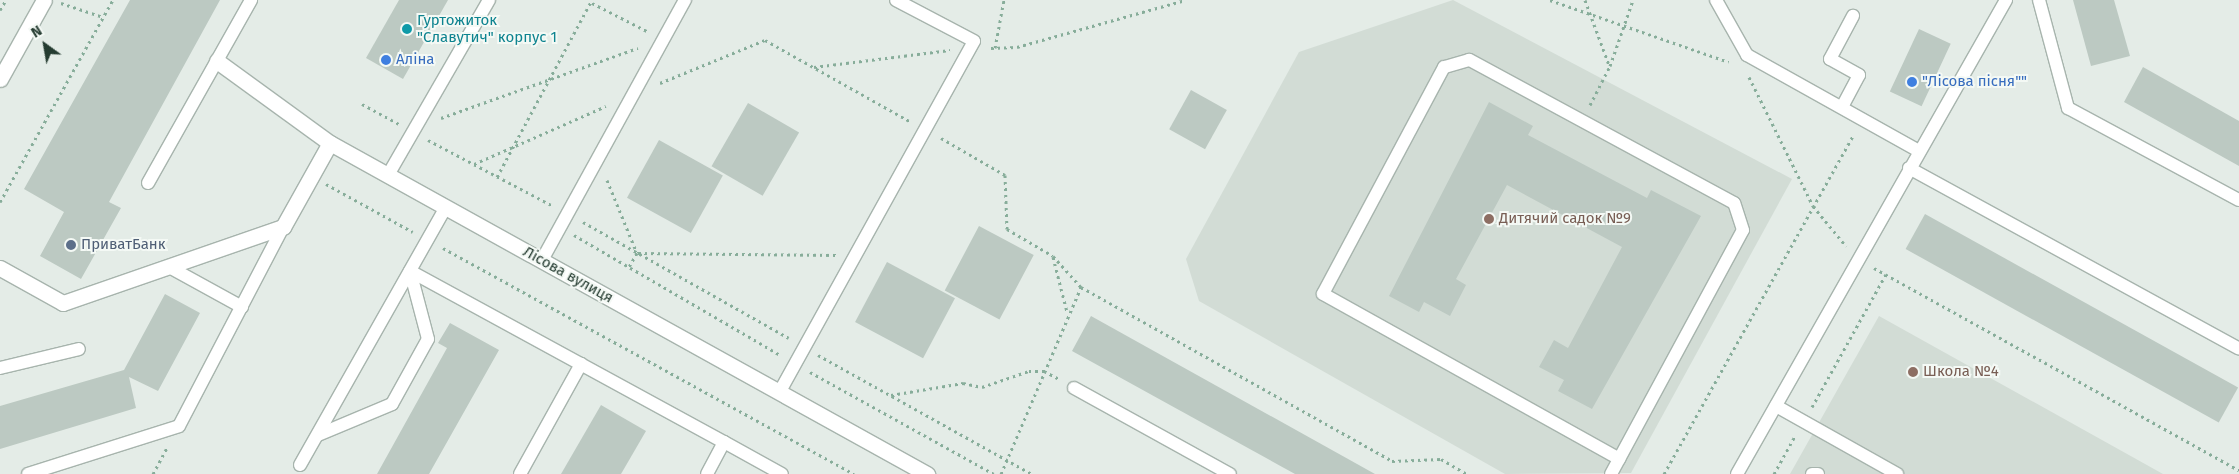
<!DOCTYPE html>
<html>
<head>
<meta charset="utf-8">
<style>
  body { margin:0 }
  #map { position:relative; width:2239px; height:474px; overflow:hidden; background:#e4ece7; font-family:"Fira Sans",sans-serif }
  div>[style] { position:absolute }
  .built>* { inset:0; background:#d2dcd5 }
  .building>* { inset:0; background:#bcc9c2; transform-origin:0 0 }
  .path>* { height:3px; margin-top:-1.5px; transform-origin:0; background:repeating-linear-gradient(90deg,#87ad9a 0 2.5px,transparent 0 6.5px) }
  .roads { filter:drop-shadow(1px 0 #a7b4ad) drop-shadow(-1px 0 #a7b4ad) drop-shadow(0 1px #a7b4ad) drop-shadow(0 -1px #a7b4ad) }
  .lane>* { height:12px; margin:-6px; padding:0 6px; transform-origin:6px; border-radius:6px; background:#fff }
  .street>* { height:15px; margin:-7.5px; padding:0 7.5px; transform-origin:7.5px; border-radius:7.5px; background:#fff }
  .secondary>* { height:15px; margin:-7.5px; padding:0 7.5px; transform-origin:7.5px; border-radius:7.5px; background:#fff }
  .dots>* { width:14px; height:14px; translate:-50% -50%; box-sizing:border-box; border:2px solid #f4f9f5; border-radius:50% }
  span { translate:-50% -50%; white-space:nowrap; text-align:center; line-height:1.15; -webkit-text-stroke:4px #f4f9f5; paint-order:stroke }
  .culture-label { font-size:15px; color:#0d838f }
  .left { translate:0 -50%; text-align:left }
  .shop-label { font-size:15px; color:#366cbe }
  .education-label { font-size:15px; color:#785e54 }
  .service-label { font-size:15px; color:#4e5e75 }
  .street-label { font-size:15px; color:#253c31 }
  .north { position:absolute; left:20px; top:20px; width:50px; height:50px; -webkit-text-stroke:4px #f4f9f5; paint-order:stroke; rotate:328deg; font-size:14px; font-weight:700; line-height:20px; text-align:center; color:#253c31 }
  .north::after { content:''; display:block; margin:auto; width:18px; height:22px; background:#253c31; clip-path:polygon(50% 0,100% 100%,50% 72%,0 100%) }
</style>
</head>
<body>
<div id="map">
  <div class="built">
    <i style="clip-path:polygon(1453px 0,1792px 179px,1631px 473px,1505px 474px,1199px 301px,1186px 259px,1299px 52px)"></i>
    <i style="clip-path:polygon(1879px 316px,2163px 474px,1790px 474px)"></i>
  </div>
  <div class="building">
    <i style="clip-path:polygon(130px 0,220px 0,109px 202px,121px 208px,81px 279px,40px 256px,64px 212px,24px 189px)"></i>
    <i style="clip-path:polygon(399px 0,448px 0,403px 79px,366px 58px)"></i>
    <i style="clip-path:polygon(2073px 0,2114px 0,2130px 56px,2091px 66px)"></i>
    <i style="left:1919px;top:29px;width:35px;height:69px;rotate:25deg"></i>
    <i style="clip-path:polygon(2143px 67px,2239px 121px,2239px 166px,2124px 102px)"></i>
    <i style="left:1191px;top:90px;width:41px;height:45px;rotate:29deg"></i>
    <i style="clip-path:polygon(1489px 102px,1533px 126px,1528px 135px,1647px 198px,1651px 190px,1701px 216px,1592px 409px,1558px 391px,1564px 380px,1539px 367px,1554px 340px,1568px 348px,1622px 247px,1507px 185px,1456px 279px,1466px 285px,1450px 316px,1424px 302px,1419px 312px,1389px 296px)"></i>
    <i style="left:748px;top:103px;width:59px;height:73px;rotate:30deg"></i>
    <i style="left:659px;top:140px;width:73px;height:66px;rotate:29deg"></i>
    <i style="left:1925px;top:214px;width:358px;height:40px;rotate:29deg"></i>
    <i style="left:979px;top:226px;width:62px;height:73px;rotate:28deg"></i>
    <i style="left:887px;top:262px;width:77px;height:68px;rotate:28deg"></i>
    <i style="clip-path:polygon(165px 294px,200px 313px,158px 391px,129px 377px,136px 408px,0 449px,0 406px,124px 370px)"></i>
    <i style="clip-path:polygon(1091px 316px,1375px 474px,1295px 474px,1072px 351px)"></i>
    <i style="clip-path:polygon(450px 323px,499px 350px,429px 474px,377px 474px,447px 348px,438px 343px)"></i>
    <i style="clip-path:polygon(601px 405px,646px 431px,621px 474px,561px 474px)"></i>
  </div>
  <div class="path">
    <i style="left:1550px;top:0;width:189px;rotate:19.1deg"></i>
    <i style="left:1585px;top:0;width:69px;rotate:69.7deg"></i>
    <i style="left:61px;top:3px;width:44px;rotate:18.4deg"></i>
    <i style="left:592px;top:3px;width:64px;rotate:27deg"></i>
    <i style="left:0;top:10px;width:12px;rotate:-59deg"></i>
    <i style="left:991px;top:48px;width:26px;rotate:-2deg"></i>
    <i style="left:1017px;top:47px;width:174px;rotate:-15.6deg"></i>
    <i style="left:995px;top:48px;width:49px;rotate:-79.4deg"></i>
    <i style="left:814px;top:67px;width:137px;rotate:-7.1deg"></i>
    <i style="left:1749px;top:77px;width:144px;rotate:63.6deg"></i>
    <i style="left:1813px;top:206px;width:52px;rotate:50.5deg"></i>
    <i style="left:660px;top:83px;width:113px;rotate:-22.3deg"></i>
    <i style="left:765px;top:40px;width:167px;rotate:29.3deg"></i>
    <i style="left:362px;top:104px;width:42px;rotate:28.4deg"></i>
    <i style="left:1590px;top:105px;width:44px;rotate:-62.9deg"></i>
    <i style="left:1610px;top:66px;width:70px;rotate:-70.8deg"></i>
    <i style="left:441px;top:118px;width:209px;rotate:-19.6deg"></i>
    <i style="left:941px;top:138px;width:74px;rotate:30deg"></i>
    <i style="left:1005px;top:175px;width:54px;rotate:87.9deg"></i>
    <i style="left:1007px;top:229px;width:53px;rotate:30.4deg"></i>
    <i style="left:1053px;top:256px;width:42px;rotate:47.9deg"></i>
    <i style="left:1081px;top:287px;width:356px;rotate:29.2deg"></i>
    <i style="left:1392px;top:461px;width:49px;rotate:-2.3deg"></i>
    <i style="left:1441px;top:459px;width:30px;rotate:30deg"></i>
    <i style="left:428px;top:140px;width:141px;rotate:27.8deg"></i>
    <i style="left:474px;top:164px;width:144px;rotate:-23.7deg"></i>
    <i style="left:497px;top:177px;width:201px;rotate:-61.8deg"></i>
    <i style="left:607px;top:180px;width:79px;rotate:67.7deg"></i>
    <i style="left:637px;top:253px;width:16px;rotate:120deg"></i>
    <i style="left:326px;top:184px;width:99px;rotate:28.9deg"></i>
    <i style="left:0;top:202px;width:231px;rotate:-60.8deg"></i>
    <i style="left:583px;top:222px;width:236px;rotate:29.4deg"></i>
    <i style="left:574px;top:235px;width:238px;rotate:30.2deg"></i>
    <i style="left:443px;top:248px;width:469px;rotate:28.8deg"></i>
    <i style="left:638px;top:253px;width:199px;rotate:0.6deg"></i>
    <i style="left:1053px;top:257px;width:57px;rotate:75.7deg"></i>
    <i style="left:1874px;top:268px;width:417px;rotate:29deg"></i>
    <i style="left:818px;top:355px;width:245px;rotate:29.1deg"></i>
    <i style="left:810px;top:372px;width:210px;rotate:29deg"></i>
    <i style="left:891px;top:395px;width:73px;rotate:-9.5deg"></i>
    <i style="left:963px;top:383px;width:19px;rotate:12deg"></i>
    <i style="left:982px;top:387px;width:50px;rotate:-18.8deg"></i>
    <i style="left:1029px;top:371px;width:15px"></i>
    <i style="left:1044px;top:371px;width:19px;rotate:28deg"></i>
    <i style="left:1812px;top:407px;width:152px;rotate:-60.9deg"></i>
    <i style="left:153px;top:474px;width:30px;rotate:-62deg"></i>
    <i style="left:1001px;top:474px;width:203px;rotate:-66.8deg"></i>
    <i style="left:1664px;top:474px;width:389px;rotate:-60.8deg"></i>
    <i style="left:1774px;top:474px;width:43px;rotate:-61.1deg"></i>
  </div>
  <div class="roads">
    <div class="lane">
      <i style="left:1716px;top:0;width:63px;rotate:60.6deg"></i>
      <i style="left:1747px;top:55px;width:197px;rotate:29.2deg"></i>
      <i style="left:2039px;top:0;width:112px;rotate:75deg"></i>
      <i style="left:2068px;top:108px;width:194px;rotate:28.3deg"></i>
      <i style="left:1842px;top:107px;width:36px;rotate:-62deg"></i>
      <i style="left:1859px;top:75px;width:33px;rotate:-151deg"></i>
      <i style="left:1830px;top:59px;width:49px;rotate:-61.9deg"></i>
      <i style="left:1909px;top:168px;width:376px;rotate:28.7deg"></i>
      <i style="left:388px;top:175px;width:202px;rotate:-60deg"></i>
      <i style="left:148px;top:183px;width:210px;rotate:-60.6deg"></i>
      <i style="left:542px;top:260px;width:297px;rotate:-61.2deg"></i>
      <i style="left:171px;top:268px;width:81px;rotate:28.8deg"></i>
      <i style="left:0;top:368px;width:81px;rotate:-13.5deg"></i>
      <i style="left:1074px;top:388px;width:178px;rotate:28.9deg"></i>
      <i style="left:779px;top:393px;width:402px;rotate:-61deg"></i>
      <i style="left:974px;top:41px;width:88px;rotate:-152.3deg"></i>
      <i style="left:1776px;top:406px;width:139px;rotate:29.3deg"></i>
      <i style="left:318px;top:435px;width:80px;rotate:-22.7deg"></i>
      <i style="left:392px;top:404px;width:74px;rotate:-61deg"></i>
      <i style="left:428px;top:339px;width:70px;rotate:-104.8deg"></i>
      <i style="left:410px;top:271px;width:358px;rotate:28.6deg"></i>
      <i style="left:724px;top:442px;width:36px;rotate:118deg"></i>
      <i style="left:724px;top:442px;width:66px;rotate:28.9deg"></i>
      <i style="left:300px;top:465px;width:296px;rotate:-60.5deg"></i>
      <i style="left:28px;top:474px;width:158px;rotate:-17.6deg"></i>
      <i style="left:179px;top:426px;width:225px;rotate:-62.4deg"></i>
      <i style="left:520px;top:474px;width:126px;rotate:-61deg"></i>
      <i style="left:1611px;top:474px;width:277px;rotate:-61.6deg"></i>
      <i style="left:1743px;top:230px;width:28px;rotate:-108deg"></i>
      <i style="left:1734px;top:203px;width:301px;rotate:-151.6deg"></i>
      <i style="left:1469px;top:60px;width:26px;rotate:164deg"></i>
      <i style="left:1444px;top:67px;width:257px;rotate:118.1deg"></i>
      <i style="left:1323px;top:294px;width:339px;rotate:29.1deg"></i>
      <i style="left:1737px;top:474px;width:545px;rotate:-60.42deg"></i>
      <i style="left:1812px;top:474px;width:6px"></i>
    </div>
    <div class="street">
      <i style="left:217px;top:61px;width:140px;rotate:36deg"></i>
      <i style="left:330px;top:143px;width:683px;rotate:29.01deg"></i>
      <i style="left:0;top:268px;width:72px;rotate:29.1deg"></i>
      <i style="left:63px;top:303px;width:233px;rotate:-19.1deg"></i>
      <i style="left:283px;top:227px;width:96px;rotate:-60.8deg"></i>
    </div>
    <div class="secondary">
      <i style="left:0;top:79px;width:90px;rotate:-60.9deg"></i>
    </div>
  </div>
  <div class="dots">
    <i style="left:407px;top:29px;background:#0f9aa8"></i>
    <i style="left:386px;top:60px;background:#3f7fe0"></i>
    <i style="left:1912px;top:82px;background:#3f7fe0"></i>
    <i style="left:1489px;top:219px;background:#8d6e63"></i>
    <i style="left:71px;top:245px;background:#5c6f8a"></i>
    <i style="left:1913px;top:372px;background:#8d6e63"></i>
  </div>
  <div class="culture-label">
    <span class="left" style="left:417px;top:29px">Гуртожиток<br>"Славутич" корпус 1</span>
  </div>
  <div class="shop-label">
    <span class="left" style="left:396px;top:60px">Аліна</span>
    <span class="left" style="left:1922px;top:82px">"Лісова пісня""</span>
  </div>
  <div class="education-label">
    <span class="left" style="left:1499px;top:219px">Дитячий садок №9</span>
    <span class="left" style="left:1923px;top:372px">Школа №4</span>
  </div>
  <div class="service-label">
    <span class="left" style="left:81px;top:245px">ПриватБанк</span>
  </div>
  <div class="street-label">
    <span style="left:568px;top:275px;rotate:29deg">Лісова вулиця</span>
  </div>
  <div class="north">N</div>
</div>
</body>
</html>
